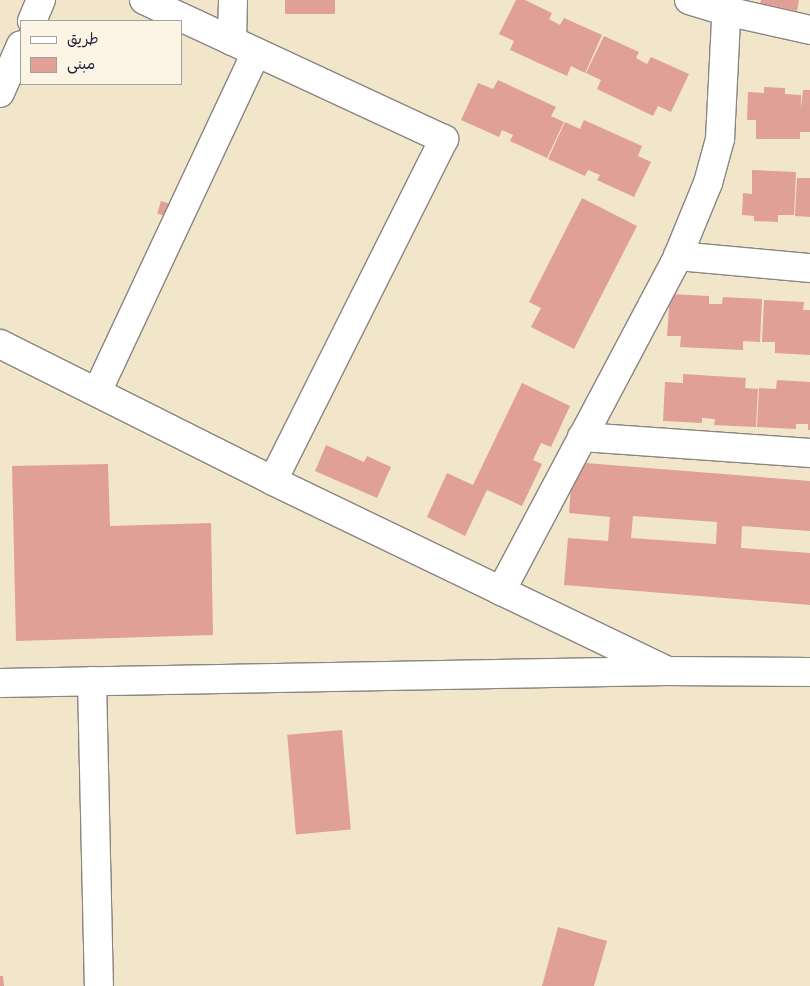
<!DOCTYPE html>
<html>
<head>
<meta charset="utf-8">
<style>
  body { margin:0 }
  #map { position:relative; width:810px; height:986px; overflow:hidden; background:#f2e6ca; font-family:Delius,"Playpen Sans Arabic",sans-serif }
  div>[style] { position:absolute }
  .building>* { inset:0; background:#e09f97; transform-origin:0 0 }
  .roads { filter:drop-shadow(1px 0 #8a8482) drop-shadow(-1px 0 #8a8482) drop-shadow(0 1px #8a8482) drop-shadow(0 -1px #8a8482) }
  .minor>* { height:28px; margin:-14px; padding:0 14px; transform-origin:14px; border-radius:14px; background:#fff }
  .major>* { height:28px; margin:-14px; padding:0 14px; transform-origin:14px; border-radius:14px; background:#fff }
  span { translate:-50% -50%; white-space:nowrap; text-align:center; line-height:1.15; -webkit-text-stroke:4px #fcf5e5; paint-order:stroke }
  .legend { position:absolute; left:20px; top:20px; width:162px; height:65px; box-sizing:border-box; background:#fcf5e5; border:1px solid #a5a1a1; margin:0; padding:6px 9px; list-style:none; font-size:15px; color:#22223b }
  .legend li { display:flex; align-items:center; gap:10px; height:25px }
  .legend b { width:25px; border:1px solid #a5a1a1 }
</style>
</head>
<body>
<div id="map">
  <div class="building">
    <i style="left:285px;top:0;width:50px;height:14px"></i>
    <i style="clip-path:polygon(516px 0,525px 0,552px 13px,549px 19px,560px 25px,564px 18px,602px 35px,585px 73px,571px 66px,567px 76px,510px 50px,514px 41px,499px 34px)"></i>
    <i style="clip-path:polygon(761px 0,799px 0,797px 11px,760px 3px)"></i>
    <i style="clip-path:polygon(604px 36px,639px 52px,636px 58px,647px 64px,651px 57px,689px 74px,671px 112px,658px 106px,653px 116px,597px 89px,601px 80px,586px 73px)"></i>
    <i style="clip-path:polygon(498px 80px,556px 107px,551px 116px,564px 122px,547px 158px,510px 141px,513px 135px,502px 130px,499px 137px,461px 120px,478px 83px,493px 89px)"></i>
    <i style="clip-path:polygon(764px 87px,785px 88px,785px 94px,801px 95px,801px 109px,803px 90px,810px 90px,810px 132px,800px 132px,800px 139px,756px 139px,756px 120px,747px 120px,748px 92px,764px 93px)"></i>
    <i style="clip-path:polygon(584px 120px,642px 146px,638px 156px,651px 162px,634px 197px,597px 180px,600px 175px,588px 170px,585px 176px,548px 159px,565px 122px,580px 129px)"></i>
    <i style="clip-path:polygon(752px 170px,796px 172px,794px 215px,778px 215px,778px 222px,754px 221px,754px 216px,742px 215px,743px 193px,752px 194px)"></i>
    <i style="clip-path:polygon(797px 178px,810px 178px,810px 217px,795px 216px)"></i>
    <i style="clip-path:polygon(582px 198px,637px 226px,574px 349px,531px 327px,541px 308px,529px 302px)"></i>
    <i style="left:161px;top:201px;width:24px;height:13px;rotate:17deg"></i>
    <i style="clip-path:polygon(670px 294px,709px 296px,709px 304px,722px 304px,723px 297px,762px 299px,760px 342px,743px 341px,743px 350px,680px 347px,681px 336px,667px 336px)"></i>
    <i style="clip-path:polygon(764px 300px,804px 302px,803px 310px,810px 310px,810px 355px,775px 353px,775px 342px,762px 342px)"></i>
    <i style="clip-path:polygon(683px 374px,746px 378px,745px 388px,758px 389px,756px 427px,714px 425px,715px 419px,702px 418px,702px 423px,663px 421px,665px 382px,683px 383px)"></i>
    <i style="clip-path:polygon(777px 380px,810px 382px,810px 430px,808px 430px,808px 424px,796px 424px,796px 429px,757px 427px,759px 388px,776px 389px)"></i>
    <i style="clip-path:polygon(522px 383px,570px 406px,551px 447px,541px 443px,533px 460px,542px 464px,522px 506px,487px 490px,465px 536px,427px 517px,447px 473px,473px 485px)"></i>
    <i style="clip-path:polygon(326px 445px,364px 462px,367px 456px,391px 467px,377px 498px,315px 471px)"></i>
    <i style="clip-path:polygon(evenodd,573px 462px,810px 481px,810px 531px,742px 526px,741px 548px,810px 553px,810px 605px,564px 585px,568px 538px,608px 541px,610px 517px,569px 513px,573px 462px,633px 516px,717px 522px,716px 544px,631px 538px,633px 516px)"></i>
    <i style="clip-path:polygon(108px 464px,110px 526px,211px 523px,213px 635px,16px 641px,12px 466px)"></i>
    <i style="left:342px;top:730px;width:100px;height:55px;rotate:85deg"></i>
    <i style="clip-path:polygon(558px 927px,607px 941px,594px 986px,542px 986px)"></i>
    <i style="clip-path:polygon(0 976px,3px 976px,4px 986px,0 986px)"></i>
  </div>
  <div class="roads">
    <div class="minor">
      <i style="left:144px;top:0;width:331px;rotate:24.9deg"></i>
      <i style="left:444px;top:139px;width:382px;rotate:116.6deg"></i>
      <i style="left:689px;top:0;width:39px;rotate:17deg"></i>
      <i style="left:726px;top:11px;width:86px;rotate:12.7deg"></i>
      <i style="left:32px;top:21px;width:23px;rotate:-67deg"></i>
      <i style="left:232px;top:41px;width:41px;rotate:-88.6deg"></i>
      <i style="left:0;top:93px;width:52px;rotate:-66.4deg"></i>
      <i style="left:678px;top:256px;width:133px;rotate:5.2deg"></i>
      <i style="left:0;top:344px;width:305px;rotate:26.6deg"></i>
      <i style="left:273px;top:481px;width:437px;rotate:25.7deg"></i>
      <i style="left:97px;top:392px;width:375px;rotate:-64.9deg"></i>
      <i style="left:582px;top:437px;width:229px;rotate:4deg"></i>
      <i style="left:501px;top:591px;width:379px;rotate:-62.1deg"></i>
      <i style="left:678px;top:256px;width:79px;rotate:-67.7deg"></i>
      <i style="left:708px;top:183px;width:46px;rotate:-74.7deg"></i>
      <i style="left:720px;top:139px;width:139px;rotate:-87.1deg"></i>
      <i style="left:92px;top:681px;width:305px;rotate:88.7deg"></i>
    </div>
    <div class="major">
      <i style="left:0;top:683px;width:667px;rotate:-1.03deg"></i>
      <i style="left:667px;top:671px;width:143px;rotate:0.4deg"></i>
    </div>
  </div>
  <ul class="legend">
  <li><b style="height:6px;background:#fff"></b>طريق</li>
  <li><b style="height:14px;background:#e09f97"></b>مبنى</li>
  </ul>
</div>
</body>
</html>
